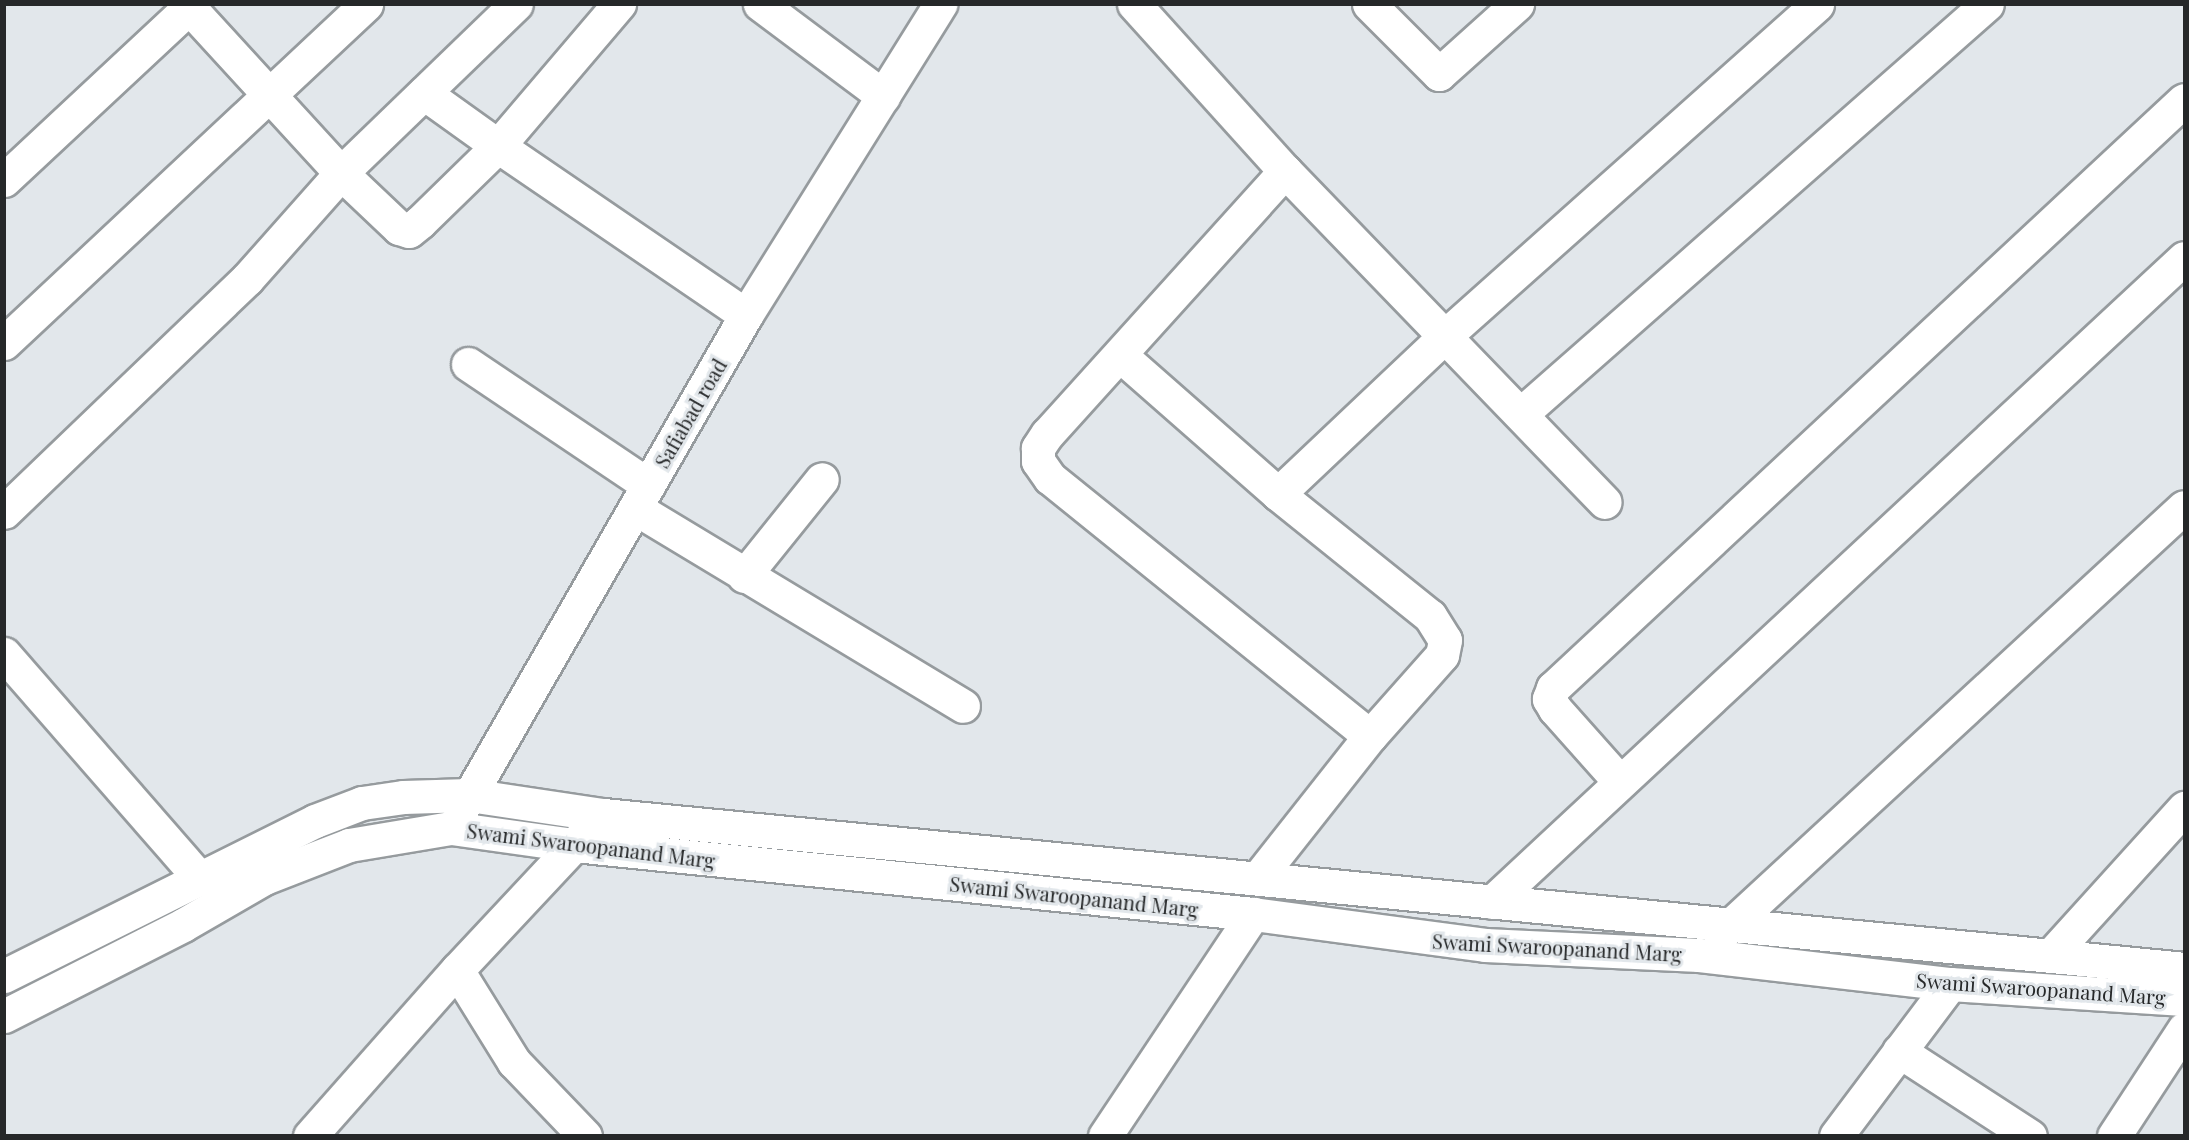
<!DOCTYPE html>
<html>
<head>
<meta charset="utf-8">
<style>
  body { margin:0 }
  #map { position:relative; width:2189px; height:1140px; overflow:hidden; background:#e2e7eb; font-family:"Playfair Display",serif }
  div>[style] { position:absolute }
  .roads { filter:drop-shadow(2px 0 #969b9e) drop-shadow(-2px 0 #969b9e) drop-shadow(0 2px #969b9e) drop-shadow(0 -2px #969b9e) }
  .street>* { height:33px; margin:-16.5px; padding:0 16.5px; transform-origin:16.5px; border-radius:16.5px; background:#fff }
  .secondary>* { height:33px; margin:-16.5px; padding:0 16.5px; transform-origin:16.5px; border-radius:16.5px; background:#fff }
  span { translate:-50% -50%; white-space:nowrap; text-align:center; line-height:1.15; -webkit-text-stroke:6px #e2e7eb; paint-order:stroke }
  .street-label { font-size:20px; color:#262829 }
  .frame { position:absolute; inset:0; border:6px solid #262829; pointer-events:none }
</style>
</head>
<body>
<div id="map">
  <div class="roads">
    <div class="street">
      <i style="left:186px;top:4px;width:229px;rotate:47.5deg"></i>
      <i style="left:341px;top:173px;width:80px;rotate:43.5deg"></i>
      <i style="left:399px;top:228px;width:10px;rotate:17deg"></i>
      <i style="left:409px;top:231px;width:14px;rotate:-39deg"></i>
      <i style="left:420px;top:222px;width:109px;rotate:-44.3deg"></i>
      <i style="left:498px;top:146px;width:300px;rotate:34.3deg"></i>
      <i style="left:760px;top:4px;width:154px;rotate:36.8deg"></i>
      <i style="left:1134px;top:4px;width:225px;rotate:47.9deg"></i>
      <i style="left:1285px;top:171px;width:460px;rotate:46deg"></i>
      <i style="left:1369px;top:4px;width:99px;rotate:45deg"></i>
      <i style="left:1439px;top:74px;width:105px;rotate:-41.9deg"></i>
      <i style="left:424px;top:93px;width:91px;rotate:35.6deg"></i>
      <i style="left:498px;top:146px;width:187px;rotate:-49.6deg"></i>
      <i style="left:1285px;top:171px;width:355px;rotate:132.1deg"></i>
      <i style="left:1047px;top:434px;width:17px;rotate:123deg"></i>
      <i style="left:1038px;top:448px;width:13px;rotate:90deg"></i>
      <i style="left:1038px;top:461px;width:21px;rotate:55deg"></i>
      <i style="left:1050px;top:478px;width:411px;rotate:38.9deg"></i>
      <i style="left:4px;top:180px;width:258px;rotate:-43deg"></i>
      <i style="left:4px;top:343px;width:496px;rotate:-43.1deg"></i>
      <i style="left:1120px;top:355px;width:210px;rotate:41.3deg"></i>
      <i style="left:1278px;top:494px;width:195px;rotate:38.8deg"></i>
      <i style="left:1430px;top:616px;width:28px;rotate:58deg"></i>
      <i style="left:1445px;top:640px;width:15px;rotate:101deg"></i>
      <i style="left:1442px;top:655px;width:108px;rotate:131.6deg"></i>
      <i style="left:1370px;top:736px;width:181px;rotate:128.3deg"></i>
      <i style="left:468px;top:364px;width:217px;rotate:33.9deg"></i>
      <i style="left:1522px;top:413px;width:619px;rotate:-41.33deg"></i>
      <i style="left:1278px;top:494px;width:231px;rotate:-43.4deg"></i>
      <i style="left:1446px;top:335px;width:497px;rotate:-41.7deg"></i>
      <i style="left:635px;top:508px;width:383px;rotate:31.1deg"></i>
      <i style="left:4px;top:512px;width:337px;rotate:-43.8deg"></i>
      <i style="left:247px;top:279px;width:142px;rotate:-48.4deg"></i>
      <i style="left:341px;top:173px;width:243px;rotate:-44deg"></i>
      <i style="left:744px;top:576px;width:124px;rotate:-51.2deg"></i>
      <i style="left:4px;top:654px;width:298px;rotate:48.9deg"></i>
      <i style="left:1620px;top:782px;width:98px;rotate:-131.7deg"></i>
      <i style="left:1555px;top:709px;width:12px;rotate:-121deg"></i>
      <i style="left:1549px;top:699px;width:12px;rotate:-70deg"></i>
      <i style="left:1553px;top:688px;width:862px;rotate:-42.98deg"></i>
      <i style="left:1492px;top:902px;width:945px;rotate:-42.94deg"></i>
      <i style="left:2050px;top:956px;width:200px;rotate:-47.8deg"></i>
      <i style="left:1899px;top:1051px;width:156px;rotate:33deg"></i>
      <i style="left:310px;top:1136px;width:222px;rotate:-48.5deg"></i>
      <i style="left:585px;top:1136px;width:103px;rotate:-133.8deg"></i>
      <i style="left:514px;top:1062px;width:108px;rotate:-121.8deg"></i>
      <i style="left:457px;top:970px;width:196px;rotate:-46.9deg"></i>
      <i style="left:1105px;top:1136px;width:267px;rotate:-56.3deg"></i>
      <i style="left:1836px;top:1136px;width:190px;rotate:-53.1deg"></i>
      <i style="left:2114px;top:1136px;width:128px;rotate:-56.8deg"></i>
    </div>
    <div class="secondary">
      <i style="left:460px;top:812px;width:573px;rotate:-60.08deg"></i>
      <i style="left:746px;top:315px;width:367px;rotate:-58deg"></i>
      <i style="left:1720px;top:935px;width:631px;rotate:-42.69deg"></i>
      <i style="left:4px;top:976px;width:347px;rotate:-26.5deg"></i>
      <i style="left:315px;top:821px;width:50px;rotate:-21deg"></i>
      <i style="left:362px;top:803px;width:41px;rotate:-8.3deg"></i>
      <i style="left:403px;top:797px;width:66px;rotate:-1.7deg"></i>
      <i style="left:469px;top:795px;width:135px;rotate:8.5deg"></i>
      <i style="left:603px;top:815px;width:1588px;rotate:5.56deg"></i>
      <i style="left:4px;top:1016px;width:201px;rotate:-26.9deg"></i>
      <i style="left:183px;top:925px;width:94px;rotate:-30.1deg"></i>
      <i style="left:264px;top:878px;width:91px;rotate:-21.2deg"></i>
      <i style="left:349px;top:845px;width:103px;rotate:-9.5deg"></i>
      <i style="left:451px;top:828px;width:124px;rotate:7.9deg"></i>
      <i style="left:574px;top:845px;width:682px;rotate:5.8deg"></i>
      <i style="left:1253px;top:914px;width:234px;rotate:7.6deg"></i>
      <i style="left:1485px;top:945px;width:214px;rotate:2.7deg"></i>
      <i style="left:1699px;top:955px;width:253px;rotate:6.6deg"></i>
      <i style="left:1950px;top:984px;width:234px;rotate:3.7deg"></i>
    </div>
  </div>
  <div class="street-label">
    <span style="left:690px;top:413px;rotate:-60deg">Safiabad road</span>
    <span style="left:591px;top:845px;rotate:7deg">Swami Swaroopanand Marg</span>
    <span style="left:1074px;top:896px;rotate:6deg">Swami Swaroopanand Marg</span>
    <span style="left:1557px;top:947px;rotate:3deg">Swami Swaroopanand Marg</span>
    <span style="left:2041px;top:988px;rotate:4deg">Swami Swaroopanand Marg</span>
  </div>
  <div class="frame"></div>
</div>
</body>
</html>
